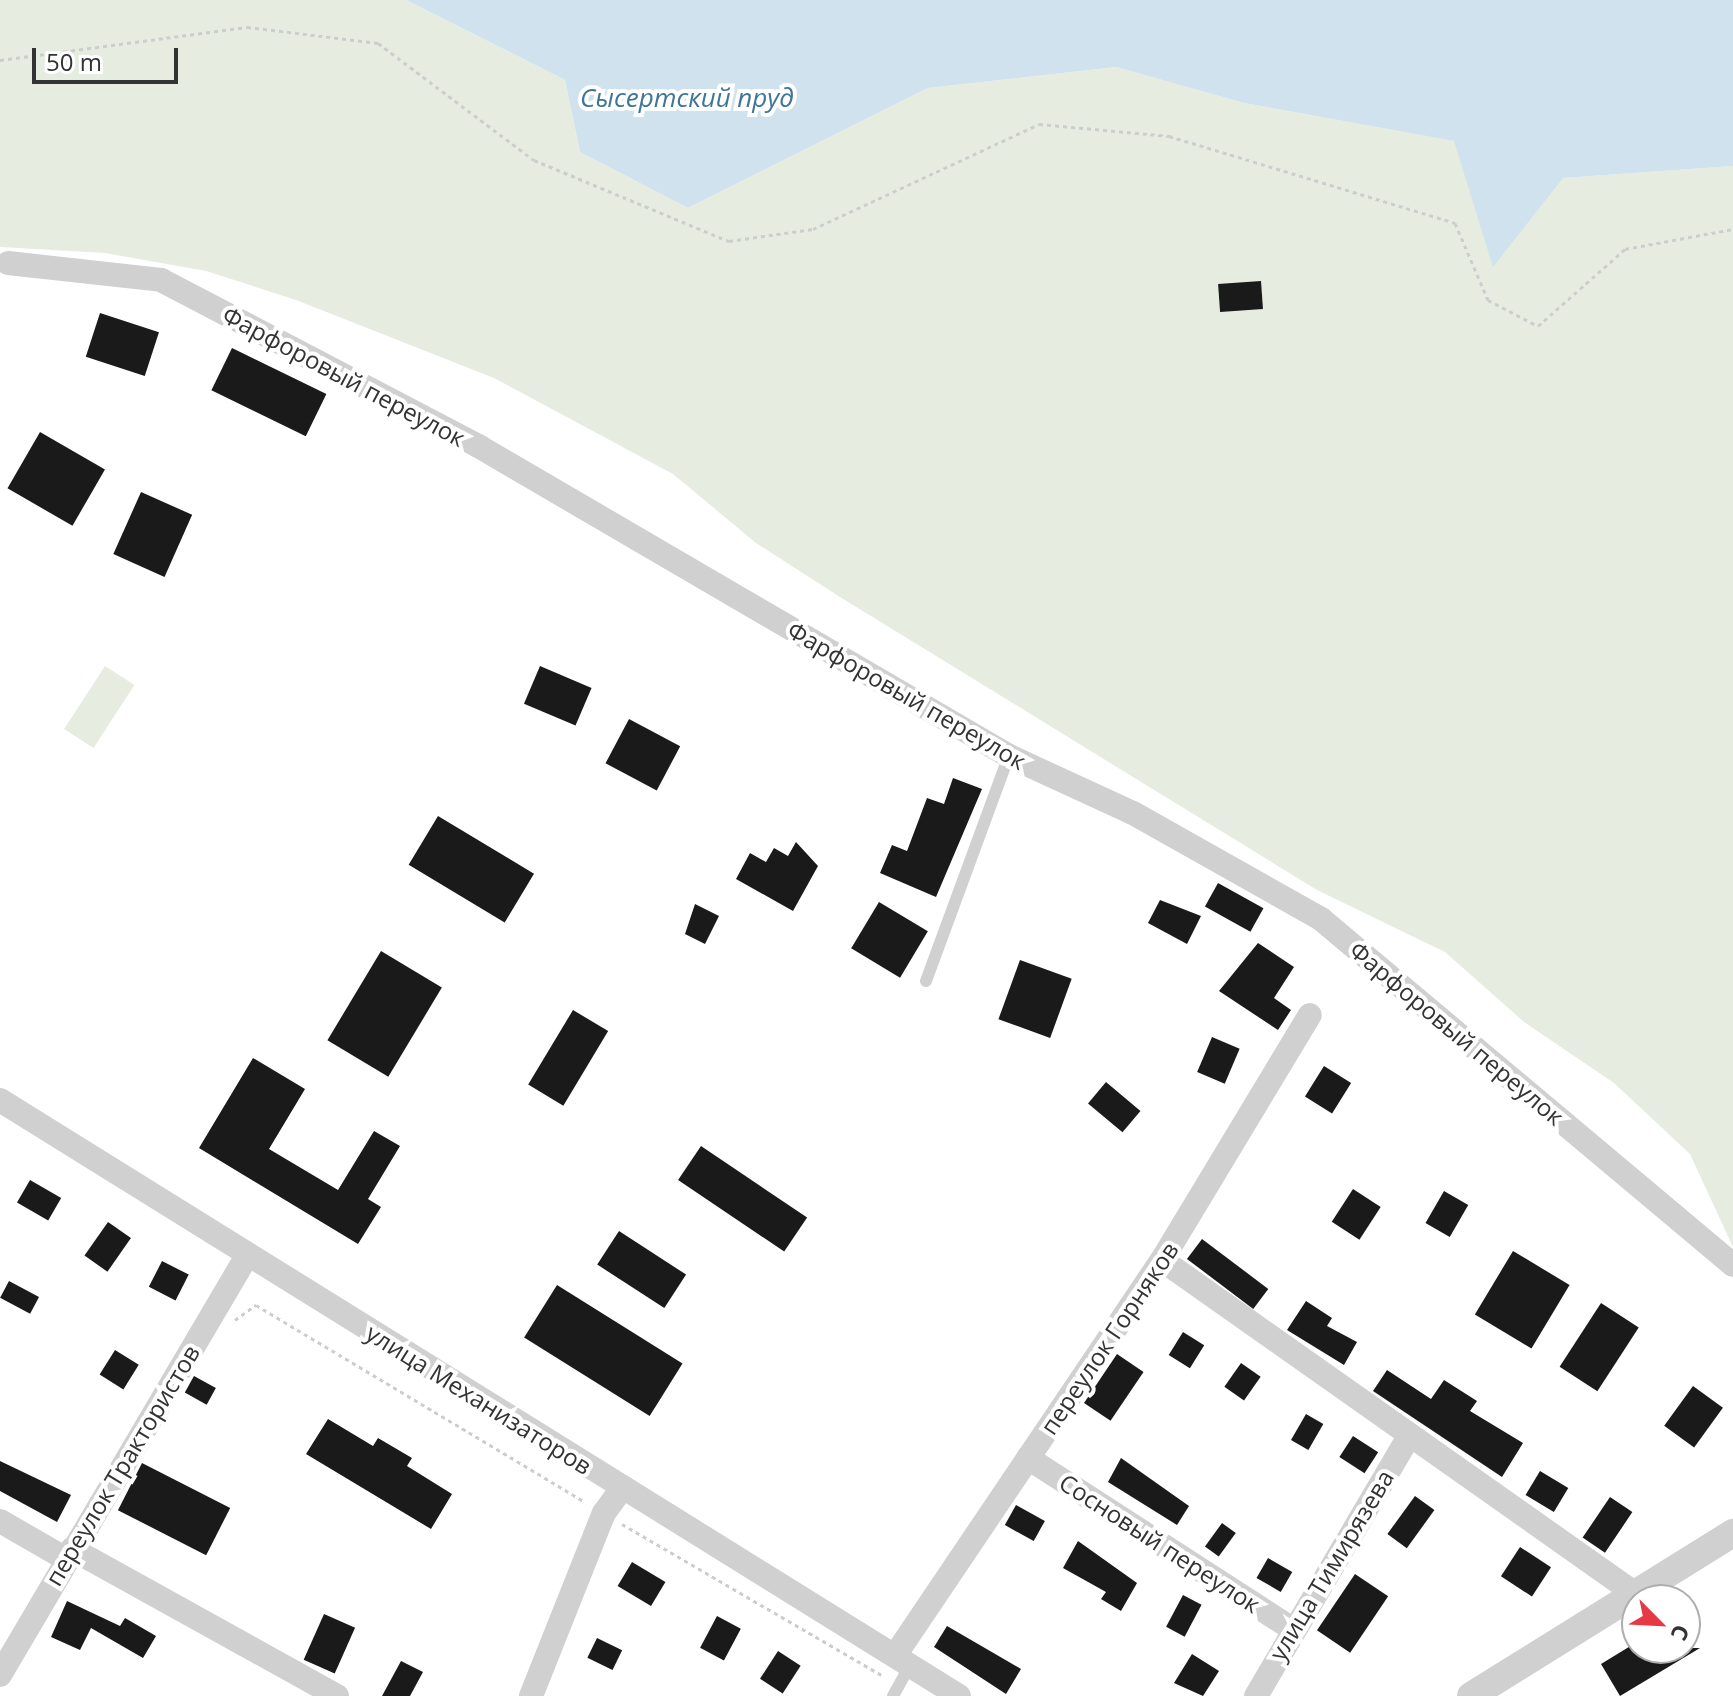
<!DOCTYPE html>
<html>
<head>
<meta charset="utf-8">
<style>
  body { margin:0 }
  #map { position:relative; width:1733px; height:1696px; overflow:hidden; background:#fff; font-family:"Open Sans",sans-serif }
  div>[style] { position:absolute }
  .green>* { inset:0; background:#e6ecdf; transform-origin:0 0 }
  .water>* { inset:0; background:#cfe2ee }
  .building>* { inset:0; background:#1a1a1a; transform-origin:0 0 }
  .path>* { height:3px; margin-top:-1.5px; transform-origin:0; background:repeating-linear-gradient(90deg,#cdcdcd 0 4px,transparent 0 8px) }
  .service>* { height:12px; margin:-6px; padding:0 6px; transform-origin:6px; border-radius:6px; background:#d0d0d0 }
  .minor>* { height:24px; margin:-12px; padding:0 12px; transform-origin:12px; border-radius:12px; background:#d0d0d0 }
  .tertiary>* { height:28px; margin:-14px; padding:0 14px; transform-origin:14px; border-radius:14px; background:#d0d0d0 }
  span { translate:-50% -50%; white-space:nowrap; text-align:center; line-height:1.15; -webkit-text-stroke:8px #fff; paint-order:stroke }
  .street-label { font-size:24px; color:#333 }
  .water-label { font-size:26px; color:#3f7597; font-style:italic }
  .north { position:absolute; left:1621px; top:1584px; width:80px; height:80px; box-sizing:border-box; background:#fff; border:2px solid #adadad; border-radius:50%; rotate:114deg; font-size:22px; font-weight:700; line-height:32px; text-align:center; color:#333 }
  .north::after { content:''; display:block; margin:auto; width:28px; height:36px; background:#e63946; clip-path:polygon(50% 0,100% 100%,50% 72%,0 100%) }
  .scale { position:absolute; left:32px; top:48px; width:146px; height:36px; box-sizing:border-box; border:4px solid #333; border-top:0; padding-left:10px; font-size:24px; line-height:28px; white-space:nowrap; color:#333; -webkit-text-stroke:6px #fff; paint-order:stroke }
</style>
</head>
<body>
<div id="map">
  <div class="green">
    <i style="clip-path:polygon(0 0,406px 0,565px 80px,580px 152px,688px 208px,928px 88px,1116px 67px,1244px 103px,1455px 141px,1563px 178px,1733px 166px,1733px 1247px,1690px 1154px,1614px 1083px,1524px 1022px,1445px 952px,1317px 890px,840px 597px,756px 543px,673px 474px,494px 378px,296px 300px,206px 271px,105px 253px,0 247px)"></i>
    <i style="left:105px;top:666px;width:35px;height:75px;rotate:33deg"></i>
  </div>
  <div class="water">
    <i style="clip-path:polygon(406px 0,1733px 0,1733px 166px,1563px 178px,1493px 267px,1454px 141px,1244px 103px,1116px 67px,928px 88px,688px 208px,580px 152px,565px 80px)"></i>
  </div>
  <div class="building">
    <i style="left:1261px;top:281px;width:28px;height:43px;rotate:86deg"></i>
    <i style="left:100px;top:313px;width:62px;height:46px;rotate:18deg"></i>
    <i style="left:232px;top:348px;width:105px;height:47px;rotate:26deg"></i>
    <i style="left:40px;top:432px;width:75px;height:65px;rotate:30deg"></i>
    <i style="left:141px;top:492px;width:56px;height:68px;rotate:24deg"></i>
    <i style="left:540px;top:666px;width:56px;height:41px;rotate:23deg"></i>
    <i style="left:629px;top:719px;width:58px;height:50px;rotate:28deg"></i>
    <i style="clip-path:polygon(953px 778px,982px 789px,936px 897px,880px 873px,892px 845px,907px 851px,927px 798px,944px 804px)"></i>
    <i style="left:438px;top:816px;width:112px;height:57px;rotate:31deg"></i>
    <i style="clip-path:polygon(796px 842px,818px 866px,793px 911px,736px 879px,750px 853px,766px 862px,774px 848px,788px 856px)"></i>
    <i style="left:1218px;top:883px;width:52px;height:27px;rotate:29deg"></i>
    <i style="clip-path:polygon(1160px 900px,1201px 916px,1187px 944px,1148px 923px)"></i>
    <i style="left:879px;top:902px;width:57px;height:54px;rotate:31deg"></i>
    <i style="clip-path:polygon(695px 904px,719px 916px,705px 944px,685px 934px)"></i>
    <i style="clip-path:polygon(1258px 943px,1294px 967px,1274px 998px,1291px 1010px,1278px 1030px,1219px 991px)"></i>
    <i style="left:381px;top:951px;width:71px;height:104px;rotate:31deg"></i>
    <i style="left:1020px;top:960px;width:55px;height:63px;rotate:20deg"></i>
    <i style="left:573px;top:1010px;width:41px;height:87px;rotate:31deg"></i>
    <i style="left:1212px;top:1037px;width:30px;height:38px;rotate:23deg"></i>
    <i style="clip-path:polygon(253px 1058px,305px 1089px,269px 1149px,338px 1190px,374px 1131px,400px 1146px,368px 1199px,381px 1207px,358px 1244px,199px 1148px)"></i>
    <i style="left:1324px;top:1066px;width:32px;height:36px;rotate:32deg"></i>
    <i style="left:1106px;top:1082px;width:45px;height:28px;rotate:40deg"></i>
    <i style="left:701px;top:1146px;width:128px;height:41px;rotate:34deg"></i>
    <i style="left:30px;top:1180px;width:36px;height:26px;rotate:30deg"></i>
    <i style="left:1353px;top:1189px;width:33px;height:39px;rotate:33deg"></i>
    <i style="left:1444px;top:1191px;width:28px;height:37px;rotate:30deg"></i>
    <i style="left:108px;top:1222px;width:28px;height:41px;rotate:35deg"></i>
    <i style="left:619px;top:1231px;width:80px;height:40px;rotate:33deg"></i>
    <i style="left:1202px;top:1239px;width:83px;height:25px;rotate:37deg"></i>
    <i style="left:1513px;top:1251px;width:66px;height:74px;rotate:31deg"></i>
    <i style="left:162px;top:1261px;width:30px;height:29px;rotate:27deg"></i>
    <i style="left:9px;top:1281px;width:34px;height:19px;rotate:28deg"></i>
    <i style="left:557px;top:1285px;width:148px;height:62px;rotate:32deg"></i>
    <i style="clip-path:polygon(1306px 1301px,1332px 1318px,1327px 1326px,1357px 1342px,1344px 1365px,1287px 1330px)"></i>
    <i style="left:1601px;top:1303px;width:45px;height:76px;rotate:33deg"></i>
    <i style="left:1183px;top:1332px;width:25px;height:27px;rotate:32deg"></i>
    <i style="left:115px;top:1350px;width:28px;height:29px;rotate:32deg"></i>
    <i style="left:1117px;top:1354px;width:32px;height:59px;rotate:34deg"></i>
    <i style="left:1241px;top:1363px;width:24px;height:29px;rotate:35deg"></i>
    <i style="clip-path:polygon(1387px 1370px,1431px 1399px,1444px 1380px,1477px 1401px,1470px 1411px,1523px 1443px,1502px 1477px,1373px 1391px)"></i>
    <i style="left:194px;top:1376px;width:25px;height:19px;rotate:29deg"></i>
    <i style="left:1693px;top:1386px;width:37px;height:49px;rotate:36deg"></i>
    <i style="left:1306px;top:1414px;width:20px;height:30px;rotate:30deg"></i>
    <i style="clip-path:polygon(328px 1419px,373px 1446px,378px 1438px,412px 1458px,407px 1466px,452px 1494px,431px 1529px,306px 1454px)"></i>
    <i style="left:1353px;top:1436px;width:30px;height:25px;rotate:33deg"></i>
    <i style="clip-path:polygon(1121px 1458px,1189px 1506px,1177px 1525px,1108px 1482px)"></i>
    <i style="clip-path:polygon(0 1461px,71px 1495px,57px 1522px,0 1491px)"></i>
    <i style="left:142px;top:1463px;width:99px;height:53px;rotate:27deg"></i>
    <i style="left:1540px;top:1471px;width:33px;height:28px;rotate:31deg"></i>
    <i style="left:1415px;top:1496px;width:24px;height:47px;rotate:36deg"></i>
    <i style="left:1610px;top:1497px;width:27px;height:49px;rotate:34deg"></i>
    <i style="left:1016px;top:1505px;width:33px;height:23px;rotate:29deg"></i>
    <i style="left:1222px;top:1523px;width:17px;height:29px;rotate:36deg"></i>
    <i style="clip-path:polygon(1078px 1541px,1137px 1583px,1121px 1611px,1101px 1599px,1106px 1592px,1063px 1568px)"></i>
    <i style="left:1520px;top:1547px;width:37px;height:35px;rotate:33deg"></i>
    <i style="left:1268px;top:1558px;width:28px;height:23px;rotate:30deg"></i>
    <i style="left:632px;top:1562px;width:39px;height:28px;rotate:31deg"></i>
    <i style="left:1355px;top:1574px;width:40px;height:68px;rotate:34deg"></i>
    <i style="left:1183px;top:1595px;width:21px;height:36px;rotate:28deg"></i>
    <i style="clip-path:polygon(67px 1601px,120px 1626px,125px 1618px,156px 1636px,143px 1658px,91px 1628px,80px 1650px,51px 1637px)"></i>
    <i style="left:324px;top:1614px;width:34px;height:50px;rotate:24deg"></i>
    <i style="left:717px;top:1616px;width:27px;height:36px;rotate:28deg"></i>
    <i style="clip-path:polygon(947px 1626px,1021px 1669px,1006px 1694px,934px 1647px)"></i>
    <i style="left:597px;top:1638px;width:28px;height:22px;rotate:26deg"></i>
    <i style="clip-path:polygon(1637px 1642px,1637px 1648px,1700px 1648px,1620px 1696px,1601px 1664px)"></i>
    <i style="left:778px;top:1651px;width:27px;height:33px;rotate:33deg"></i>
    <i style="clip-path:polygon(1192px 1654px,1219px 1671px,1203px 1696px,1174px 1683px)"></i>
    <i style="clip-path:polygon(401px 1661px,423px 1672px,410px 1696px,382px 1696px)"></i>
  </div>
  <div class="path">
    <i style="left:0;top:60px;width:249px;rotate:-7.6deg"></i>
    <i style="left:247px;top:27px;width:132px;rotate:7deg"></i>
    <i style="left:378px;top:43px;width:195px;rotate:36.9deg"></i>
    <i style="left:534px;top:160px;width:211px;rotate:22.6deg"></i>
    <i style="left:729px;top:241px;width:85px;rotate:-8.1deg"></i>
    <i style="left:813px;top:229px;width:249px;rotate:-24.9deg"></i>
    <i style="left:1039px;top:124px;width:131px;rotate:5.3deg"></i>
    <i style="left:1169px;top:136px;width:299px;rotate:16.9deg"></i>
    <i style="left:1455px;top:223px;width:84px;rotate:66.8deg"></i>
    <i style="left:1488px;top:300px;width:56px;rotate:27.5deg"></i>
    <i style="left:1538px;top:326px;width:116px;rotate:-41.5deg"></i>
    <i style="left:1625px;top:249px;width:110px;rotate:-10.5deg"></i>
    <i style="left:235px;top:1320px;width:26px;rotate:-36deg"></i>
    <i style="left:256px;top:1305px;width:382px;rotate:30.9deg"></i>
    <i style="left:622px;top:1524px;width:300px;rotate:30.2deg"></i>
  </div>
  <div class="service">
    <i style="left:926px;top:981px;width:240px;rotate:-69.8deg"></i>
    <i style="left:893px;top:1696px;width:37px;rotate:-61deg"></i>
  </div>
  <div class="minor">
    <i style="left:8px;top:263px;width:154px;rotate:6.3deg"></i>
    <i style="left:161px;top:280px;width:360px;rotate:27.6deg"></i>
    <i style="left:480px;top:447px;width:613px;rotate:30.29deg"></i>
    <i style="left:1009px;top:756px;width:136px;rotate:24.7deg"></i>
    <i style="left:1133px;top:813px;width:216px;rotate:29.4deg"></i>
    <i style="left:1321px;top:919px;width:538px;rotate:40.02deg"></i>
    <i style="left:0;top:1100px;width:1129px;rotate:31.86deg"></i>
    <i style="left:1162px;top:1260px;width:581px;rotate:35.19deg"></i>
    <i style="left:1028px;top:1458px;width:313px;rotate:32.9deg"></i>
    <i style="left:0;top:1521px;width:76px;rotate:29.9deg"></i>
    <i style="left:72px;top:1549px;width:303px;rotate:29deg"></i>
    <i style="left:896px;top:1654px;width:475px;rotate:-56deg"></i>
    <i style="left:1162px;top:1260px;width:286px;rotate:-58.9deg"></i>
    <i style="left:0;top:1675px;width:486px;rotate:-59.5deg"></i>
    <i style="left:531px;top:1696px;width:197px;rotate:-68.3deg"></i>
    <i style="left:604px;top:1513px;width:32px;rotate:-54deg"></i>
    <i style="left:1256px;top:1696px;width:302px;rotate:-59.5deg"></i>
  </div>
  <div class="tertiary">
    <i style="left:1471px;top:1696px;width:309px;rotate:-31.9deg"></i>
  </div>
  <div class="street-label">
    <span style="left:344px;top:376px;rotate:28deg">Фарфоровый переулок</span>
    <span style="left:907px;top:695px;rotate:30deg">Фарфоровый переулок</span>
    <span style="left:1457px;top:1033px;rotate:40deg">Фарфоровый переулок</span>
    <span style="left:1109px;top:1338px;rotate:-56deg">переулок Горняков</span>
    <span style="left:479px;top:1399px;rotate:32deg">улица Механизаторов</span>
    <span style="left:122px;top:1465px;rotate:-59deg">переулок Трактористов</span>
    <span style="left:1160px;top:1543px;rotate:33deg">Сосновый переулок</span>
    <span style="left:1331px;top:1565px;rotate:-59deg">улица Тимирязева</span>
  </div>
  <div class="water-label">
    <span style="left:687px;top:98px">Сысертский пруд</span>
  </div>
  <div class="north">С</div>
  <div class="scale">50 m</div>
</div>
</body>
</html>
